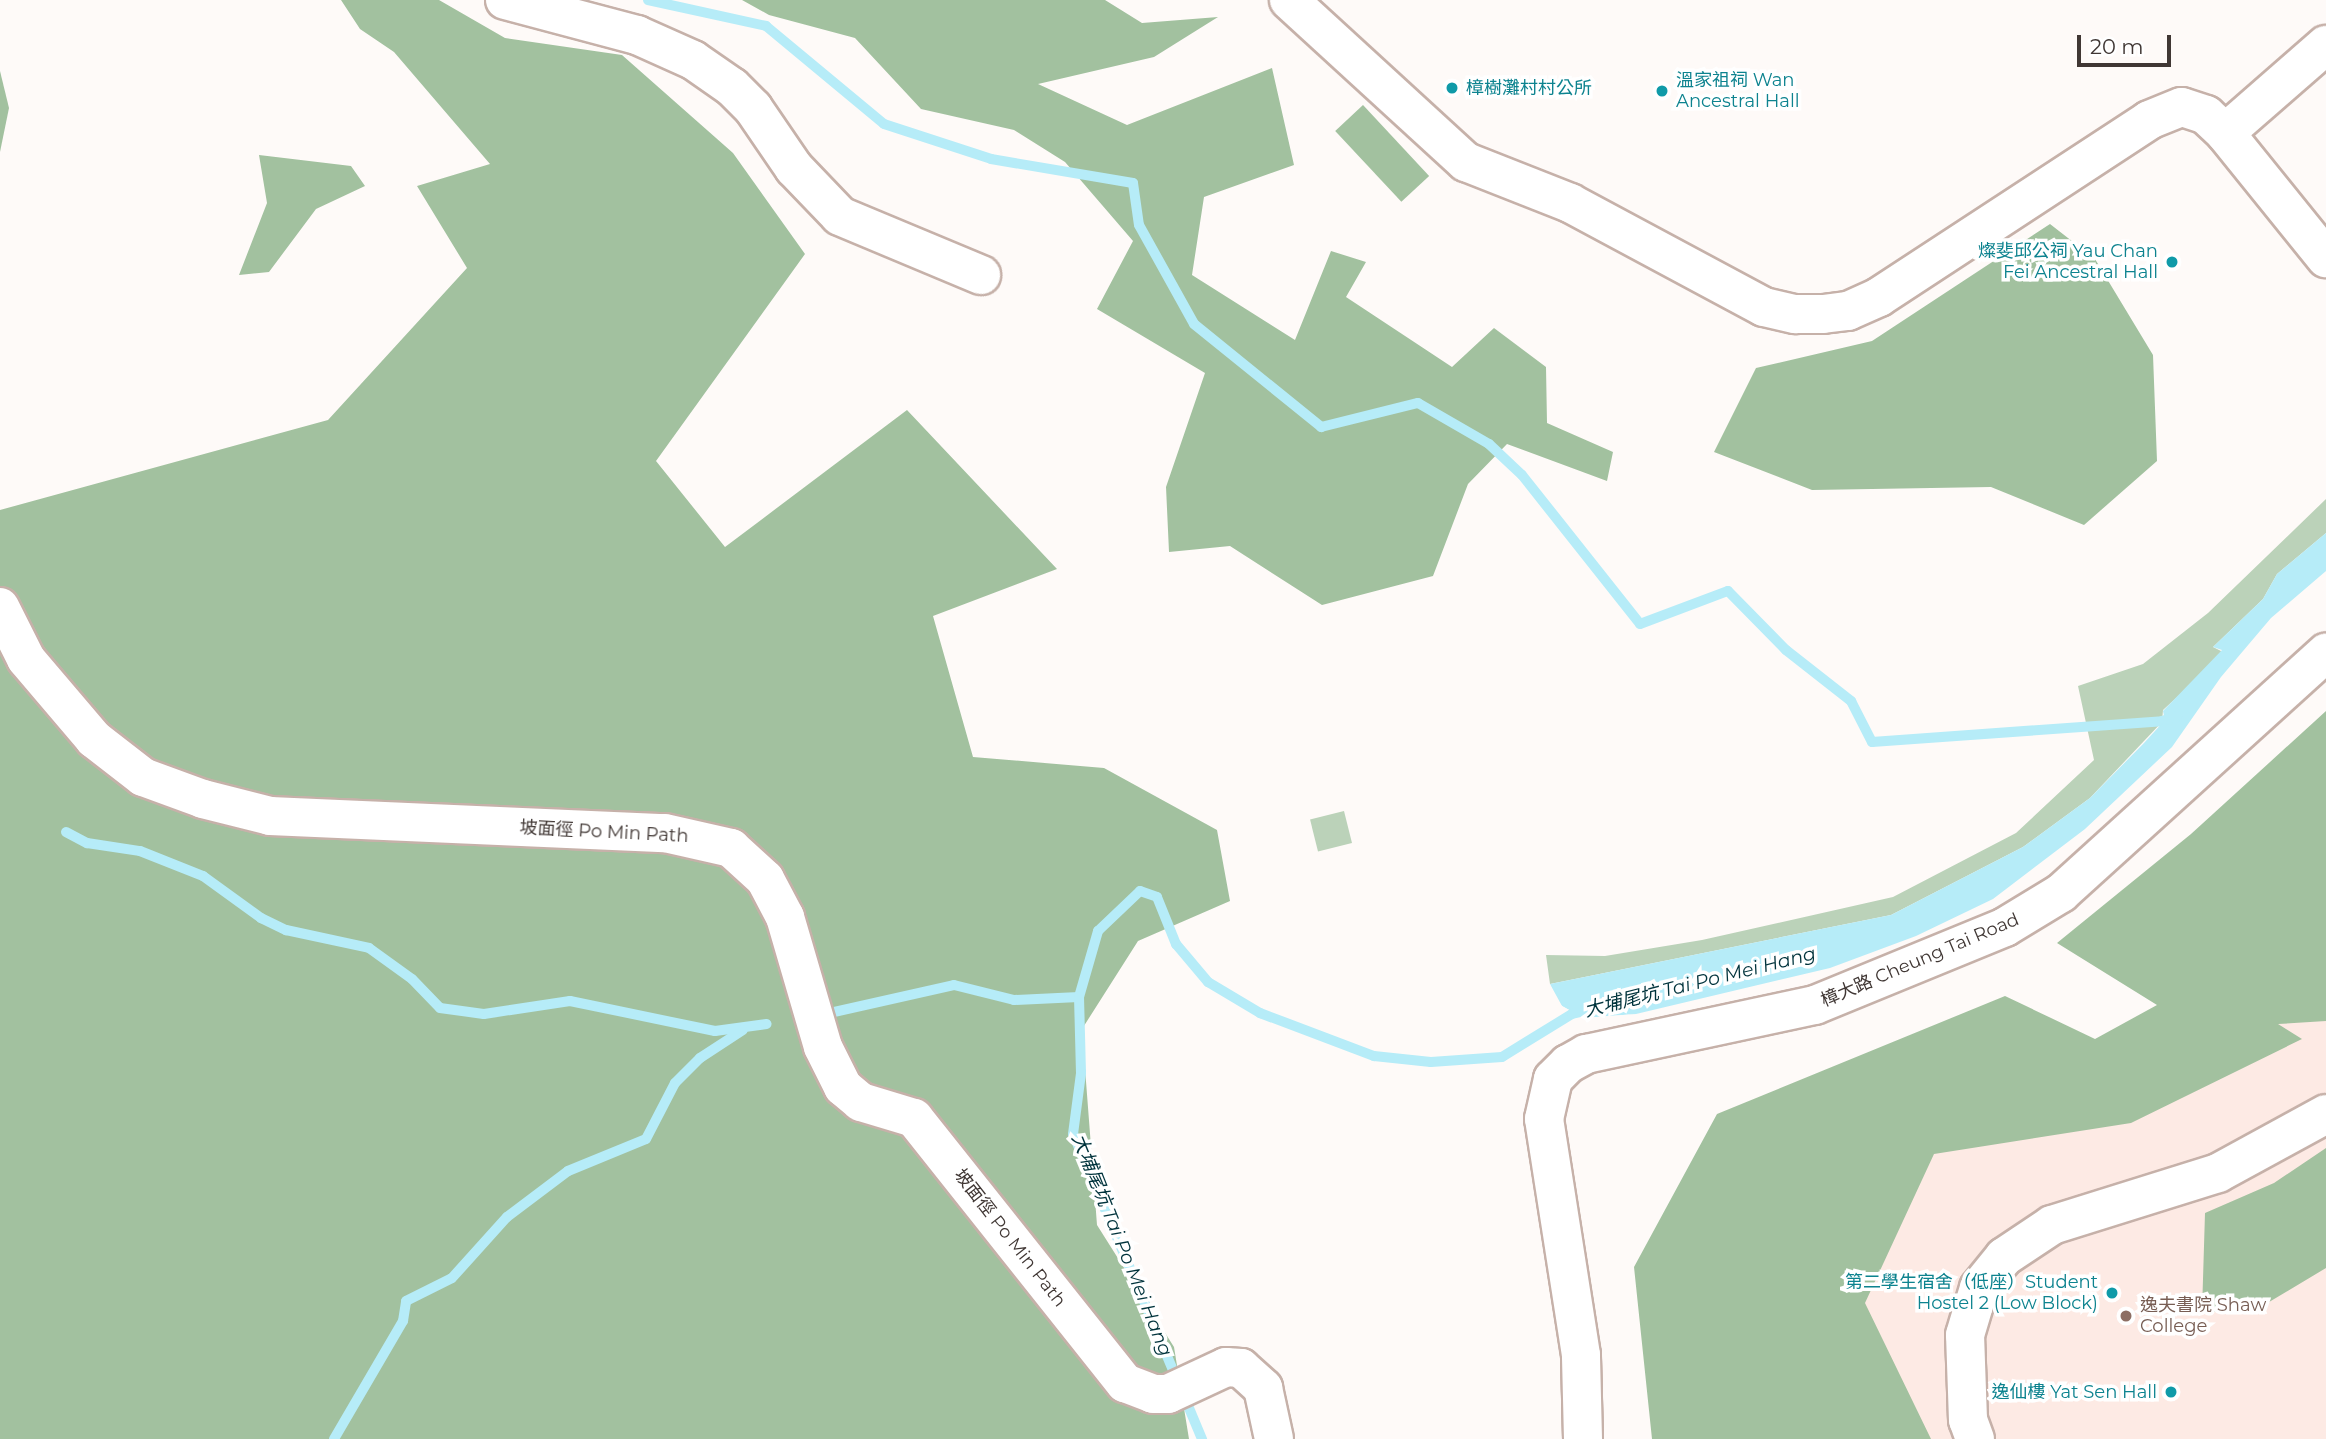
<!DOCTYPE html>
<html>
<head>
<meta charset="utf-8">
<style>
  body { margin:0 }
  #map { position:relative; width:2326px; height:1439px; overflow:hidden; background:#fefaf8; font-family:Montserrat,"Noto Sans TC",sans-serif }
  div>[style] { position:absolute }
  .built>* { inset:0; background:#fdeae4 }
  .green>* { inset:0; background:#bbd2b9; transform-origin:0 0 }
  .forest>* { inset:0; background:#a2c19f; transform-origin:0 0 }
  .water>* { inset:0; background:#b6ecf8 }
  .pier>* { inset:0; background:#fefaf8 }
  .stream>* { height:10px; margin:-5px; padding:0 5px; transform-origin:5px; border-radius:5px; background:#b6ecf8 }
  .roads { filter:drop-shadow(2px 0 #c6b1a9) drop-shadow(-2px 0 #c6b1a9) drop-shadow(0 2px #c6b1a9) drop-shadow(0 -2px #c6b1a9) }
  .street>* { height:38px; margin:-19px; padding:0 19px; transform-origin:19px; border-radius:19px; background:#fff }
  .dots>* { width:19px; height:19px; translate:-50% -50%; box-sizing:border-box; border:4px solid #fff; border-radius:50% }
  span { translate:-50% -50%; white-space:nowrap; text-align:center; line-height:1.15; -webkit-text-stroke:7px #fff; paint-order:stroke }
  .culture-label { font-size:18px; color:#0d838f }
  .left { translate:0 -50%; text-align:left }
  .right { translate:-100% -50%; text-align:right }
  .street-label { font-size:18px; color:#403734 }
  .education-label { font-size:18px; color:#785e54 }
  .water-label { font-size:19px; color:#00333c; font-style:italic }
  .scale { position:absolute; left:2077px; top:35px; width:94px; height:32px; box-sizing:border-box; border:4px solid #403734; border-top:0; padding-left:9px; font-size:21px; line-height:24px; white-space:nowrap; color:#403734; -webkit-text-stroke:5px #fff; paint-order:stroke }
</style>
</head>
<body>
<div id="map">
  <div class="built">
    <i style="clip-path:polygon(2326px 871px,2326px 1439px,1813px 1439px,1887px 1112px,2187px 1030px)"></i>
  </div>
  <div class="green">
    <i style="clip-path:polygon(2326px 499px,2326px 533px,2277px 574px,2263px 599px,2213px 647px,2225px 653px,2163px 710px,2162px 722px,2090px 798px,2023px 847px,1891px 915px,1550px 984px,1546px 955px,1605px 956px,1702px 940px,1893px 897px,2016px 833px,2094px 760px,2078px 686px,2143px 664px,2208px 613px)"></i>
    <i style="left:1344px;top:811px;width:33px;height:35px;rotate:76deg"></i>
  </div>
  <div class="forest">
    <i style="clip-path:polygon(341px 0,439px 0,505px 38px,622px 55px,733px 153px,805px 254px,656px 461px,725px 547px,907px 410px,1057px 569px,933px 616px,973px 757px,1104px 768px,1217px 830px,1230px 901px,1138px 941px,1082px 1029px,1097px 1225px,1174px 1347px,1189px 1439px,0 1439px,0 510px,328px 420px,467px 268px,417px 186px,490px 164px,394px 52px,360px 29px)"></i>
    <i style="clip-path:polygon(742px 0,1105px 0,1142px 23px,1218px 17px,1154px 57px,1038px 84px,1127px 125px,1272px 68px,1294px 165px,1204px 197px,1192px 275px,1295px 340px,1331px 251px,1366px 262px,1346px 297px,1452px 367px,1494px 328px,1546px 367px,1547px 423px,1613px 452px,1607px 481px,1507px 444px,1468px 484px,1433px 576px,1322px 605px,1230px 546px,1169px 552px,1166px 487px,1205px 373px,1097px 309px,1133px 241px,1065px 162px,1014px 130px,921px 109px,855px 38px,769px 15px)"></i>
    <i style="clip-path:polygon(0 71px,9px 108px,0 152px)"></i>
    <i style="left:1363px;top:105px;width:97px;height:38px;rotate:47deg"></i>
    <i style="clip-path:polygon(259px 155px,351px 166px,365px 186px,316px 209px,269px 272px,239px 275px,267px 203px)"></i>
    <i style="clip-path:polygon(2050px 224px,2095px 259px,2153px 355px,2157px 461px,2084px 525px,1991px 487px,1812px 490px,1714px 452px,1756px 368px,1872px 341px)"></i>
    <i style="clip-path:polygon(2326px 711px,2326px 1021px,2278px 1024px,2302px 1039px,2131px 1123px,1934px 1154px,1865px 1303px,1931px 1439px,1652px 1439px,1634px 1267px,1717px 1114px,2005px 996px,2095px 1039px,2157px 1005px,2057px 943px,2191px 834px)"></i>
    <i style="clip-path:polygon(2326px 1148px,2326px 1268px,2254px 1311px,2202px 1312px,2205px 1213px,2274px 1183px)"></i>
  </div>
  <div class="water">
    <i style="clip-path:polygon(2326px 533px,2326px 571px,2271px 618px,2221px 677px,2172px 747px,2085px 829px,1993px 899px,1916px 936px,1830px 968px,1636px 1014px,1584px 1018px,1562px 1006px,1554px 996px,1550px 984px,1891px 915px,2023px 847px,2090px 798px,2144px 743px,2165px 720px,2163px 711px,2222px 650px,2213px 647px,2263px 599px,2277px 574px)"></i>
  </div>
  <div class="pier">
    <i style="clip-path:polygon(1550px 984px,1562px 1006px,1583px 1018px,1636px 1014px,1582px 1021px,1559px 1009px,1551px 998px)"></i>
  </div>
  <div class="stream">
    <i style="left:648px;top:0;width:121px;rotate:12.4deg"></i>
    <i style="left:766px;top:26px;width:153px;rotate:39.7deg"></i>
    <i style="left:884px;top:124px;width:113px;rotate:18.1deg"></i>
    <i style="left:991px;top:159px;width:144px;rotate:9.6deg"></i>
    <i style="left:1133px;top:183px;width:42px;rotate:81.9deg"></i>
    <i style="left:1139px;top:225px;width:113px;rotate:60.9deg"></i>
    <i style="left:1194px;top:324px;width:164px;rotate:39deg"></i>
    <i style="left:1321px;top:427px;width:100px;rotate:-13.9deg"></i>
    <i style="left:1418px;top:403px;width:82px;rotate:30deg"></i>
    <i style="left:1489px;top:444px;width:45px;rotate:43.2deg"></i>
    <i style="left:1522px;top:475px;width:190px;rotate:51.6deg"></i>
    <i style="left:1640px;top:624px;width:94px;rotate:-20.6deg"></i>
    <i style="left:1728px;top:591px;width:83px;rotate:45.5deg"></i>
    <i style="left:1786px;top:650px;width:83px;rotate:38.1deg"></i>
    <i style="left:1851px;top:701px;width:46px;rotate:62.9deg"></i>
    <i style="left:1872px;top:742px;width:291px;rotate:-4.1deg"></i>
    <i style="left:2162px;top:721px;width:16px;rotate:-18deg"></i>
    <i style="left:66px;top:832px;width:24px;rotate:28deg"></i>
    <i style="left:87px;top:843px;width:54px;rotate:8.6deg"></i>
    <i style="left:140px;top:851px;width:68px;rotate:21.6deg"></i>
    <i style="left:203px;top:876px;width:72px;rotate:35.9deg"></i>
    <i style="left:261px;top:918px;width:28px;rotate:26deg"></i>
    <i style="left:286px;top:930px;width:85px;rotate:12.2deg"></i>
    <i style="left:369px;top:948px;width:53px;rotate:35.8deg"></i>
    <i style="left:412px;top:979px;width:40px;rotate:46deg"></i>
    <i style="left:440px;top:1008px;width:44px;rotate:7.8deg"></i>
    <i style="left:484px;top:1014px;width:87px;rotate:-8.6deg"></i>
    <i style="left:570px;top:1001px;width:148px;rotate:11.7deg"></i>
    <i style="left:715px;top:1031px;width:52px;rotate:-7.7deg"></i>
    <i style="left:821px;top:1015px;width:136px;rotate:-12.7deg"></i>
    <i style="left:954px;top:985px;width:62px;rotate:14deg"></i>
    <i style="left:1014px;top:1000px;width:65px;rotate:-2.6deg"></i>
    <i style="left:1178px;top:1382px;width:269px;rotate:-112.9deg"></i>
    <i style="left:1073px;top:1134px;width:62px;rotate:-82.5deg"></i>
    <i style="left:1081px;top:1073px;width:76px;rotate:-91.5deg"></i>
    <i style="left:1079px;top:997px;width:69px;rotate:-73.9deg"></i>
    <i style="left:1098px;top:931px;width:58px;rotate:-43.6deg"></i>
    <i style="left:1140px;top:891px;width:18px;rotate:19deg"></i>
    <i style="left:1157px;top:897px;width:51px;rotate:68deg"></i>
    <i style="left:1176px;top:944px;width:50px;rotate:49.9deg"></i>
    <i style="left:1208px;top:982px;width:61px;rotate:30.8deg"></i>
    <i style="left:1260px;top:1013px;width:122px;rotate:20.7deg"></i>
    <i style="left:1374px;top:1056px;width:57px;rotate:6deg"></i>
    <i style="left:1431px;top:1062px;width:71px;rotate:-4deg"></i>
    <i style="left:1502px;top:1057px;width:82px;rotate:-31.6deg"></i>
    <i style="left:1572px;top:1014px;width:13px;rotate:-13deg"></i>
    <i style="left:1184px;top:1396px;width:47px;rotate:67.3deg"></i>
    <i style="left:334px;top:1439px;width:137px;rotate:-59.7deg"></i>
    <i style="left:403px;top:1321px;width:20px;rotate:-81deg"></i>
    <i style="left:406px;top:1301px;width:51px;rotate:-26.6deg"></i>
    <i style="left:452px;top:1278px;width:82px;rotate:-48deg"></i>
    <i style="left:507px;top:1217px;width:76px;rotate:-37deg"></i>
    <i style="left:568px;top:1171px;width:84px;rotate:-22.3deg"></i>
    <i style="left:646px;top:1139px;width:63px;rotate:-62.6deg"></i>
    <i style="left:675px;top:1083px;width:35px;rotate:-45deg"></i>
    <i style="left:700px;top:1058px;width:51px;rotate:-33.1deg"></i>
  </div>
  <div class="roads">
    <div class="street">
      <i style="left:505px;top:0;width:137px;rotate:14.9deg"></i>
      <i style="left:637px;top:35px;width:61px;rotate:24.1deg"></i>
      <i style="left:693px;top:60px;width:47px;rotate:34.7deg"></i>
      <i style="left:732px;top:87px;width:30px;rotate:45deg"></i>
      <i style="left:753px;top:108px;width:73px;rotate:55.7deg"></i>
      <i style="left:794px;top:168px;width:66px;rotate:46.2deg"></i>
      <i style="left:840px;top:216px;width:153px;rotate:22.7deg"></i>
      <i style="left:1289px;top:0;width:240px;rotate:42.5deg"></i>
      <i style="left:1466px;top:162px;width:112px;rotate:21.5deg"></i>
      <i style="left:1570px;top:203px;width:220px;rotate:28.2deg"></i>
      <i style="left:1764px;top:307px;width:32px;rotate:13deg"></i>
      <i style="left:1795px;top:314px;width:28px"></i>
      <i style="left:1823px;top:314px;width:25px;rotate:-7deg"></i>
      <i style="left:1848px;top:311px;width:34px;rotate:-24deg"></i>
      <i style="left:1879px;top:297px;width:323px;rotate:-33.2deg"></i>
      <i style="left:2149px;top:120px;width:35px;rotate:-22deg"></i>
      <i style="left:2182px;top:107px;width:25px;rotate:18deg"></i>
      <i style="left:2206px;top:115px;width:26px;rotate:43deg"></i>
      <i style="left:2225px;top:133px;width:161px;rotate:51.1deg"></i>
      <i style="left:2225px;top:133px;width:134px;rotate:-41.1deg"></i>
      <i style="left:0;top:607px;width:58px;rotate:63.4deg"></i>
      <i style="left:26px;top:659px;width:105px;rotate:49.6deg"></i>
      <i style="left:94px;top:739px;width:62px;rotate:37.8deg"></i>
      <i style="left:143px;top:777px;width:64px;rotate:20.1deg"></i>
      <i style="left:203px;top:799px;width:69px;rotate:14.2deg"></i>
      <i style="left:270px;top:816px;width:395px;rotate:2.5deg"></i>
      <i style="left:665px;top:833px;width:68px;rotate:12.8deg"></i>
      <i style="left:731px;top:848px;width:46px;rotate:42.4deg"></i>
      <i style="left:765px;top:879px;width:43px;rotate:62.2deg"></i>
      <i style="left:785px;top:917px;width:135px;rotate:73.7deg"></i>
      <i style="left:823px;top:1047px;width:45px;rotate:63.4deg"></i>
      <i style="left:843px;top:1087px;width:23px;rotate:40deg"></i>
      <i style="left:861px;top:1102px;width:55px;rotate:16.8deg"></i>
      <i style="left:914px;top:1118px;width:339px;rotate:51.5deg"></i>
      <i style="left:1125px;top:1383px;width:30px;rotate:21deg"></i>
      <i style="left:1153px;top:1394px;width:15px"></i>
      <i style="left:1168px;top:1394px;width:64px;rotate:-25deg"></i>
      <i style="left:1226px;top:1367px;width:15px;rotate:4deg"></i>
      <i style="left:1241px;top:1368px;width:30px;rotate:42deg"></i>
      <i style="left:1263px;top:1388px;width:52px;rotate:77.8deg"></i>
      <i style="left:1583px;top:1439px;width:84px;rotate:-91.4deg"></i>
      <i style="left:1581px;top:1355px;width:239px;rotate:-98.9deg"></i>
      <i style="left:1544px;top:1119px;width:41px;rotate:-77.3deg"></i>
      <i style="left:1553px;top:1079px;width:21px;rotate:-45deg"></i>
      <i style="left:1568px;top:1064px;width:21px;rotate:-29deg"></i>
      <i style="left:1586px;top:1054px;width:234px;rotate:-12.1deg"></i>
      <i style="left:1815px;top:1005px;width:205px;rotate:-22.3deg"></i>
      <i style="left:2005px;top:927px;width:66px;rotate:-31.3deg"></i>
      <i style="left:2061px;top:893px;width:358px;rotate:-42.2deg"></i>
      <i style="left:1975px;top:1439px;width:20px;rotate:-110deg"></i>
      <i style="left:1968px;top:1420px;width:85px;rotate:-92deg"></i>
      <i style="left:1965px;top:1335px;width:49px;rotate:-73.4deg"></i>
      <i style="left:1979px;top:1288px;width:40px;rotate:-51deg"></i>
      <i style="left:2004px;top:1257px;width:58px;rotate:-33.7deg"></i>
      <i style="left:2052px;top:1225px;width:174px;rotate:-17.4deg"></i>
      <i style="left:2218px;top:1173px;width:123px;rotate:-28.6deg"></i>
    </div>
  </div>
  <div class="dots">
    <i style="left:1452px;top:88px;background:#0f9aa8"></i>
    <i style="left:1662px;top:91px;background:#0f9aa8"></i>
    <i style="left:2172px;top:262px;background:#0f9aa8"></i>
    <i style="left:2112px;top:1293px;background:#0f9aa8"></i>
    <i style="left:2126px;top:1316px;background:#8d6e63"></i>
    <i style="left:2171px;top:1392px;background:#0f9aa8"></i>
  </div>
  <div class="culture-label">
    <span class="left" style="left:1676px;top:91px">溫家祖祠 Wan<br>Ancestral Hall</span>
    <span class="left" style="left:1466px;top:88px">樟樹灘村村公所</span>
    <span class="right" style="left:2158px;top:262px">燦斐邱公祠 Yau Chan<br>Fei Ancestral Hall</span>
    <span class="right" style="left:2098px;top:1293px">第二學生宿舍（低座）Student<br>Hostel 2 (Low Block)</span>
    <span class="right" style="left:2157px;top:1392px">逸仙樓 Yat Sen Hall</span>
  </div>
  <div class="street-label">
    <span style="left:604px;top:832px;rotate:3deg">坡面徑 Po Min Path</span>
    <span style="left:1920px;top:960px;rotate:-23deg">樟大路 Cheung Tai Road</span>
    <span style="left:1010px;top:1238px;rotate:52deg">坡面徑 Po Min Path</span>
  </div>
  <div class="education-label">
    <span class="left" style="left:2140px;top:1316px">逸夫書院 Shaw<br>College</span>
  </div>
  <div class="water-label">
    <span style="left:1700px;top:982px;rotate:-14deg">大埔尾坑 Tai Po Mei Hang</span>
    <span style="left:1122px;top:1245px;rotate:68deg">大埔尾坑 Tai Po Mei Hang</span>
  </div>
  <div class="scale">20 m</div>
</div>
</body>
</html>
